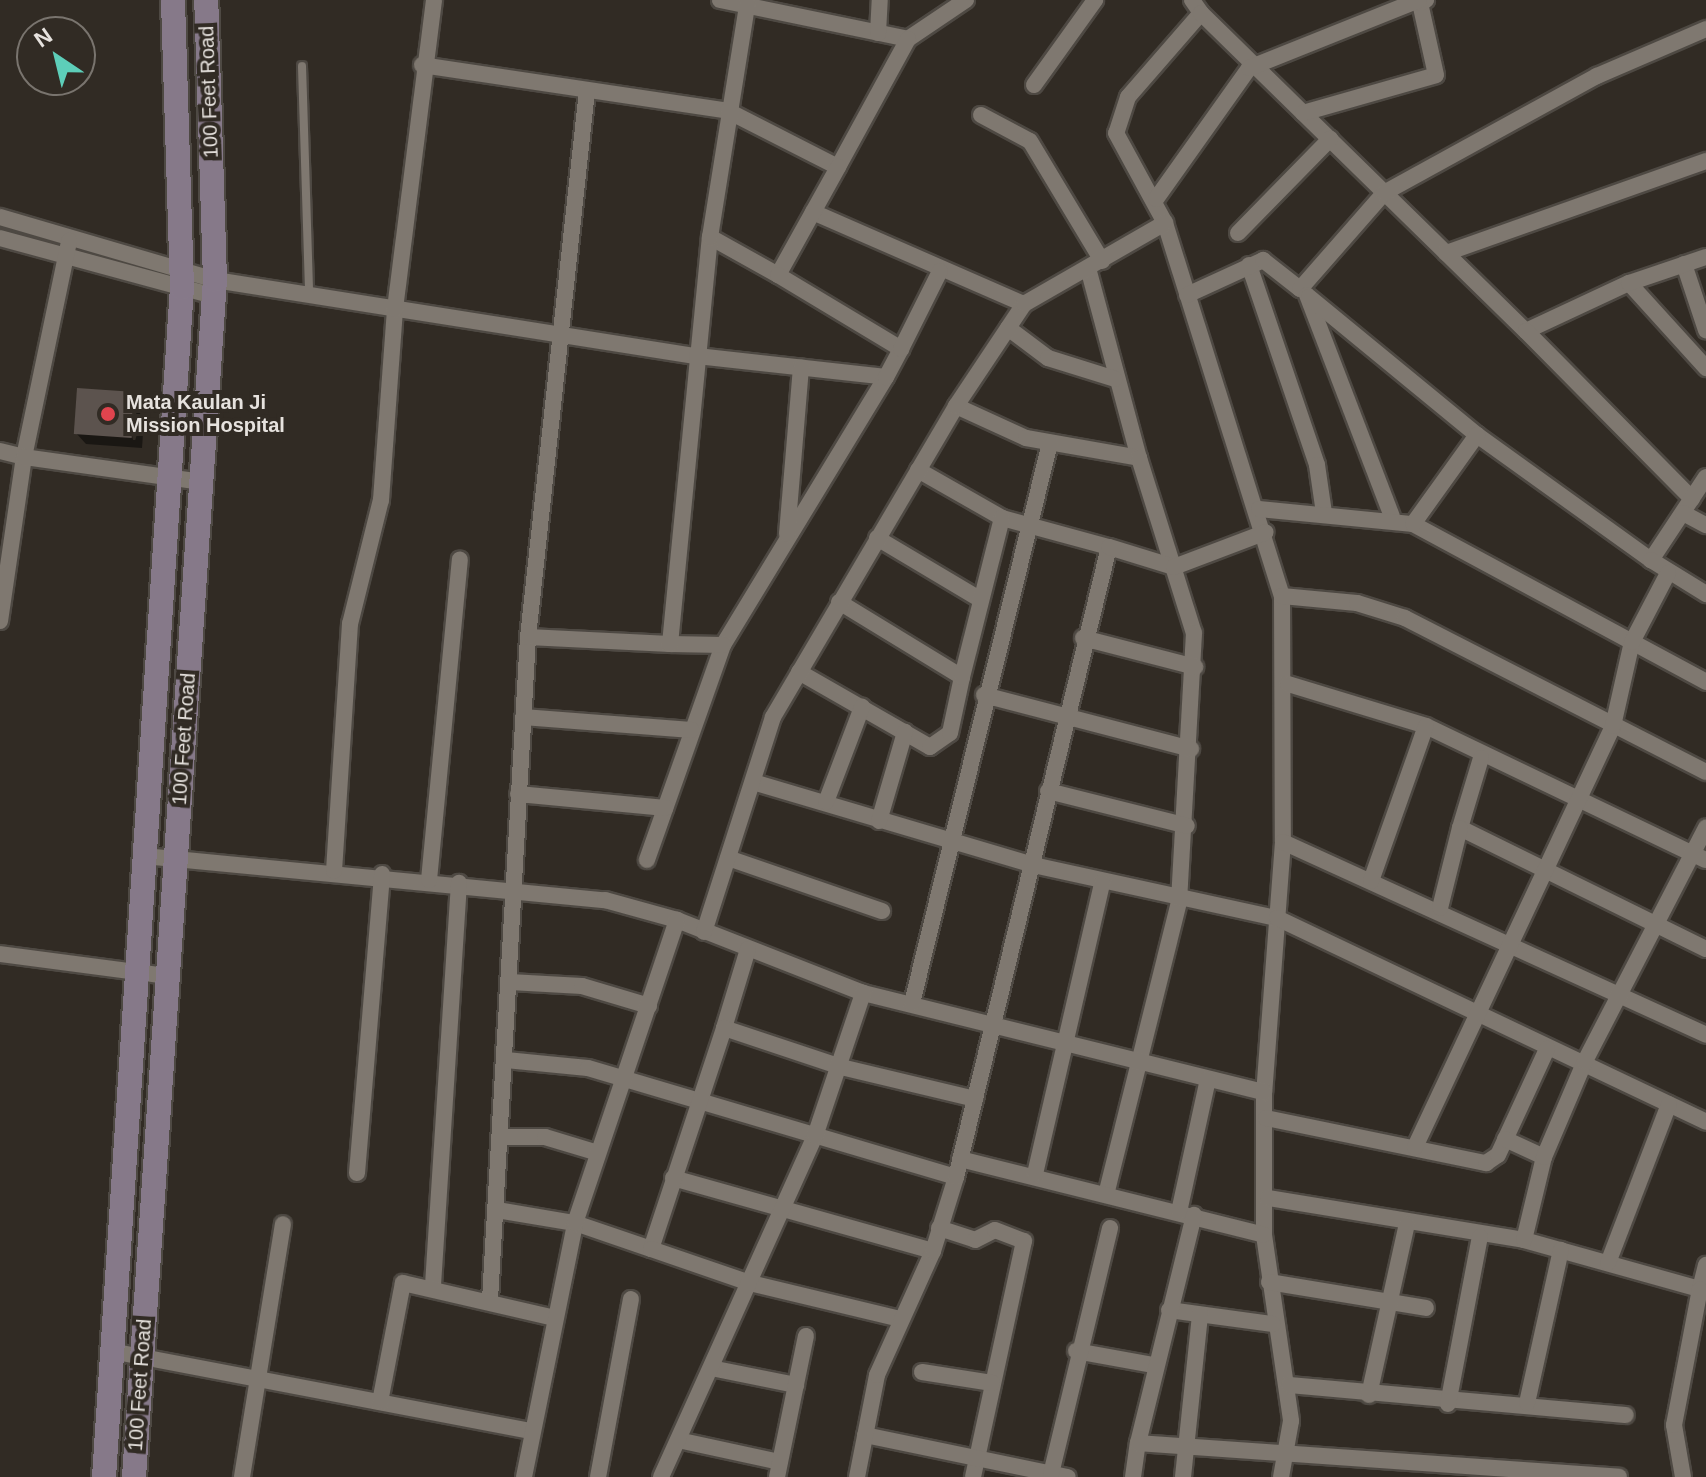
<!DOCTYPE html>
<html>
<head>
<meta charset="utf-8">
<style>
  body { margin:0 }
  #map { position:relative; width:1706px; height:1477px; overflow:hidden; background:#312b24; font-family:Helvetica,sans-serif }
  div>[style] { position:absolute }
  .shadow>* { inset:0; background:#0007 }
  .building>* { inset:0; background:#5c534e; transform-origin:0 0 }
  .roads { filter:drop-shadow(2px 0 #4e4943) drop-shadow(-2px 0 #4e4943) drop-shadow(0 2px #4e4943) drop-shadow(0 -2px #4e4943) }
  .lane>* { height:8px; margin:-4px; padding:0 4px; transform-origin:4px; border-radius:4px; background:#7f7870 }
  .street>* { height:16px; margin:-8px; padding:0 8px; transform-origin:8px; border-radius:8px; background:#7f7870 }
  .secondary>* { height:24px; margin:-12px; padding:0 12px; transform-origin:12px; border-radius:12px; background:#867989 }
  .dots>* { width:22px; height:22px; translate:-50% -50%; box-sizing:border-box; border:4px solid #312b24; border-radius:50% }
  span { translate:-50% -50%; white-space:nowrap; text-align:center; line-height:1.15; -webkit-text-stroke:8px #312b24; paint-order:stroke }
  .street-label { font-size:20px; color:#e6e2de }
  .poi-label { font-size:20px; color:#e6e2de; font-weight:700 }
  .left { translate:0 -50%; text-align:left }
  .north { position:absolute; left:16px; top:16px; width:80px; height:80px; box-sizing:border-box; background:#312b24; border:2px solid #79746e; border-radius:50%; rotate:325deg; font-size:22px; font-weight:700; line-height:32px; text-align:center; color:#e6e2de }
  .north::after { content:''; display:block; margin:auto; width:28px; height:36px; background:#5dceb9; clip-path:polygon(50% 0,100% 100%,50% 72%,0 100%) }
</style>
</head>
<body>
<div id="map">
  <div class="shadow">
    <i style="clip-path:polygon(135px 394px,145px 405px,142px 448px,86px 444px,76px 433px)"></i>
  </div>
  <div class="building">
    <i style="left:77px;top:388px;width:58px;height:46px;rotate:4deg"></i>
  </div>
  <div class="roads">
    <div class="lane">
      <i style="left:302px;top:66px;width:229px;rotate:88.2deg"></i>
    </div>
    <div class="street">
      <i style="left:720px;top:0;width:192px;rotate:11.7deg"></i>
      <i style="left:908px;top:39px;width:70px;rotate:-33.9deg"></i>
      <i style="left:1192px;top:0;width:16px;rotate:55deg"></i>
      <i style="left:1201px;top:13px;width:111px;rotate:131deg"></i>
      <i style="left:1128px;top:97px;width:38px;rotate:108deg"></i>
      <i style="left:1116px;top:133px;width:102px;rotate:61.4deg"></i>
      <i style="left:1165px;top:223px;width:391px;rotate:72.6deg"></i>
      <i style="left:1282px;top:596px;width:246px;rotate:89.8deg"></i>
      <i style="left:1283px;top:842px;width:251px;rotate:94.3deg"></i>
      <i style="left:1264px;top:1092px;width:143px;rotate:90deg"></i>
      <i style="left:1264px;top:1235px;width:188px;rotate:81.7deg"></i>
      <i style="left:1291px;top:1421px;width:57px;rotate:100.1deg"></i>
      <i style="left:1201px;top:13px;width:455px;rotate:44.4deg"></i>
      <i style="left:1526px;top:331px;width:114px;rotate:-25deg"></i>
      <i style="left:1629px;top:283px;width:115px;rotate:47.8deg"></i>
      <i style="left:878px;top:33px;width:33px;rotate:-87deg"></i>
      <i style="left:422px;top:65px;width:309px;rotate:8.5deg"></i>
      <i style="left:728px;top:111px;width:123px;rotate:27deg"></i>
      <i style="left:838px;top:167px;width:146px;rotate:-61.3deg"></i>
      <i style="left:1034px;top:85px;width:105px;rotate:-54.3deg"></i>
      <i style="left:1303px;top:113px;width:138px;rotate:-15.9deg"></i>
      <i style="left:1436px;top:75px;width:74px;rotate:-102.5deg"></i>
      <i style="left:1420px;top:3px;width:7px;rotate:-27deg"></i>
      <i style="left:981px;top:115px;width:55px;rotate:28deg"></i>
      <i style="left:1030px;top:141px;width:140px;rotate:59deg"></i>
      <i style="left:1156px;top:199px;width:161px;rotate:-54.6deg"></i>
      <i style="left:1249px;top:68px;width:183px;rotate:-21.8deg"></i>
      <i style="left:813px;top:212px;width:230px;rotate:23.6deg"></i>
      <i style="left:0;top:217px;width:224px;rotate:16.3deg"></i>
      <i style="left:215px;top:280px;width:488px;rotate:9deg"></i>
      <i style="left:697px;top:356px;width:190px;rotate:6.3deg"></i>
      <i style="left:886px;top:377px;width:314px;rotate:121.3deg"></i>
      <i style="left:723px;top:645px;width:228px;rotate:109.5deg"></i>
      <i style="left:1238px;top:233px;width:132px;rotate:-45.6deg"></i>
      <i style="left:710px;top:237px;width:78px;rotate:29.2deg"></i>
      <i style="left:778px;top:275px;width:124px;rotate:-60.9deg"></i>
      <i style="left:0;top:238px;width:222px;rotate:15.2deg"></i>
      <i style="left:1446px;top:253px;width:276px;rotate:-19.5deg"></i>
      <i style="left:1684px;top:264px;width:70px;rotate:71.6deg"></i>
      <i style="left:1249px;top:265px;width:211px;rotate:71.2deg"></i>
      <i style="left:1317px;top:465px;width:49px;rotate:81.7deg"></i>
      <i style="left:1088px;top:268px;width:197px;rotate:75deg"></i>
      <i style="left:778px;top:275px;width:144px;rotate:31deg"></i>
      <i style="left:901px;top:349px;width:32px;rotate:118deg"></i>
      <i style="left:1629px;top:283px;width:81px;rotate:-18.7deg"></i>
      <i style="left:1187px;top:295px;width:84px;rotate:-24.7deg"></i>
      <i style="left:1263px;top:260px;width:47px;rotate:38.1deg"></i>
      <i style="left:1300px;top:289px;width:128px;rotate:-48.8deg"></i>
      <i style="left:1384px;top:193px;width:243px;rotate:-28.8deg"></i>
      <i style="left:1597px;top:76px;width:119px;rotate:-23.3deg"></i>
      <i style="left:1307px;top:295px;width:237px;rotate:69deg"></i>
      <i style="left:1309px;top:297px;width:217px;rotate:39.4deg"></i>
      <i style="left:1477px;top:435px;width:214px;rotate:35.7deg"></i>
      <i style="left:1008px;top:328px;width:50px;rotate:36.9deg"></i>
      <i style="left:1048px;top:358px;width:70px;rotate:17.4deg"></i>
      <i style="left:1526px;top:331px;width:236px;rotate:45.3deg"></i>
      <i style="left:901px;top:349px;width:87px;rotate:-63.4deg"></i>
      <i style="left:956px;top:406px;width:77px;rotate:24.6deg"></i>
      <i style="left:1026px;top:438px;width:115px;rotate:10deg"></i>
      <i style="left:1139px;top:458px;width:183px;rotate:72.6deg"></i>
      <i style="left:1194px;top:633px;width:269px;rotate:93.2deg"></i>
      <i style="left:1179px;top:902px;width:298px;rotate:104deg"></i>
      <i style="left:0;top:451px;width:25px;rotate:14deg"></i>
      <i style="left:24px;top:457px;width:221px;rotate:-78.2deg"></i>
      <i style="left:918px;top:470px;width:97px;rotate:29.7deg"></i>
      <i style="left:1002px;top:518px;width:111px;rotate:15.2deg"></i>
      <i style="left:1706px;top:477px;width:100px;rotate:123.5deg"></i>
      <i style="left:1651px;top:560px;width:65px;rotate:31.7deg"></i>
      <i style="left:1259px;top:509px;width:155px;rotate:5.6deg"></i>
      <i style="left:1413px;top:524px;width:333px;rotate:28.3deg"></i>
      <i style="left:1683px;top:513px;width:26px;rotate:28deg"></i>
      <i style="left:1413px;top:524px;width:110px;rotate:-54.3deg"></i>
      <i style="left:787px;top:534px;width:167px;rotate:-85.2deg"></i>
      <i style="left:877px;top:538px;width:121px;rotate:30.8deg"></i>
      <i style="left:1282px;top:596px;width:75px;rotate:5.3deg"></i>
      <i style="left:1357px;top:603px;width:50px;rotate:17.4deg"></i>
      <i style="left:1405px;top:618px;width:338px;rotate:27.1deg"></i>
      <i style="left:0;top:621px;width:166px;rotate:-81.7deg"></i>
      <i style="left:24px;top:457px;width:179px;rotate:8deg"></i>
      <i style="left:528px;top:637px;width:142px;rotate:2.8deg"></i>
      <i style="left:1083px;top:638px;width:116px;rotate:14.5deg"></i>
      <i style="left:723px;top:645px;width:53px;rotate:-178.9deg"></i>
      <i style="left:670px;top:644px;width:409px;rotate:-84.4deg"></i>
      <i style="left:710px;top:237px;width:235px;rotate:-80.9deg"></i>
      <i style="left:799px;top:672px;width:151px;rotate:29.8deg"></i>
      <i style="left:930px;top:747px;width:24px;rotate:-35deg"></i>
      <i style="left:950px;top:733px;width:57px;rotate:-77.9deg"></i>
      <i style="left:962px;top:677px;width:144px;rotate:-148.6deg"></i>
      <i style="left:962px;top:677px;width:164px;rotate:-75.9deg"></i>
      <i style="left:1288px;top:684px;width:144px;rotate:16.9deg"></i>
      <i style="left:1426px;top:726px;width:310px;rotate:25.6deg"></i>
      <i style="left:984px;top:695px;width:214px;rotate:14.6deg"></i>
      <i style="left:523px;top:717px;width:169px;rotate:4.4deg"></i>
      <i style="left:1481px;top:758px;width:73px;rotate:106.7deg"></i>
      <i style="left:1460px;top:828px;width:274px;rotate:26.2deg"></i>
      <i style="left:753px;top:782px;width:292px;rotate:16.5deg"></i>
      <i style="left:1033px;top:865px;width:250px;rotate:12.3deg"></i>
      <i style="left:1277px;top:918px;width:475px;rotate:25.4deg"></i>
      <i style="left:1048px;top:791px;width:143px;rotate:14.1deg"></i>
      <i style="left:518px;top:794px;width:148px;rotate:5.4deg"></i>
      <i style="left:826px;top:802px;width:102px;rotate:-69.2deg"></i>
      <i style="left:879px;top:821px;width:93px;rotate:-73.7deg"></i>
      <i style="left:1283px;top:842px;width:465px;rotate:24.5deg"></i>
      <i style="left:144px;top:856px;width:463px;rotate:5.5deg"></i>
      <i style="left:605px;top:900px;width:75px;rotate:15.5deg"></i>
      <i style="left:677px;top:920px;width:200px;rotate:21.4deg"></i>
      <i style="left:863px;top:993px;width:413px;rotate:13.9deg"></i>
      <i style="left:728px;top:858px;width:163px;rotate:19deg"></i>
      <i style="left:334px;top:871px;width:248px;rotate:-86.3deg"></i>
      <i style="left:350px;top:624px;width:128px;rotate:-76deg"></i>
      <i style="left:381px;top:500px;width:192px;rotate:-85.8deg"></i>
      <i style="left:395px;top:309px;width:311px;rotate:-82.8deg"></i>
      <i style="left:429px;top:880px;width:322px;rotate:-84.5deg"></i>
      <i style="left:1371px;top:881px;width:164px;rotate:-70.5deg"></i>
      <i style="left:1440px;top:908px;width:82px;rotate:-76deg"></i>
      <i style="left:704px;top:932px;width:226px;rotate:-72.2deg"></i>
      <i style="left:773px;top:717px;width:361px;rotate:-59.5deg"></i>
      <i style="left:956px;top:406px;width:123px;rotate:-56.3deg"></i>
      <i style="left:1024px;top:304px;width:163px;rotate:-29.9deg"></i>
      <i style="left:748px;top:949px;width:83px;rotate:106.9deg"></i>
      <i style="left:724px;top:1028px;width:123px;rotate:18.4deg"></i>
      <i style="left:841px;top:1067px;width:138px;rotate:13.4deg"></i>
      <i style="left:0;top:954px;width:169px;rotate:7.5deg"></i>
      <i style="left:510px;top:982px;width:72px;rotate:3.2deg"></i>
      <i style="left:582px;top:986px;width:70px;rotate:16.6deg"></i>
      <i style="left:912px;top:1003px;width:577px;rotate:-76.16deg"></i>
      <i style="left:506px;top:1060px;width:82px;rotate:5.6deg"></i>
      <i style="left:588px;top:1068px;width:384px;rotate:16.5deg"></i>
      <i style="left:1266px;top:1118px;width:225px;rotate:11.6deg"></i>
      <i style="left:1486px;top:1163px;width:14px;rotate:-34deg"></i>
      <i style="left:1498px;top:1155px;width:117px;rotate:-65.2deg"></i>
      <i style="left:501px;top:1137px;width:44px"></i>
      <i style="left:545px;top:1137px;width:55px;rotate:16.8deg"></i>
      <i style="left:1505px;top:1139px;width:43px;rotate:24.8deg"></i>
      <i style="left:1415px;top:1147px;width:465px;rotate:-64.8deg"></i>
      <i style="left:1613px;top:726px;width:86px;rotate:-77.3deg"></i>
      <i style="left:1632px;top:642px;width:78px;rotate:-62.4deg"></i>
      <i style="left:960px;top:1159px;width:313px;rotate:14deg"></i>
      <i style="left:357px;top:1173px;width:300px;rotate:-85.2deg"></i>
      <i style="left:1035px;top:1174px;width:299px;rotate:-77deg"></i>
      <i style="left:673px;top:1178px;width:270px;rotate:15.7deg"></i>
      <i style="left:1268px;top:1198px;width:259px;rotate:9.3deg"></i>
      <i style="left:1524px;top:1240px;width:183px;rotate:15.6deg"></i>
      <i style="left:1700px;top:1289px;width:25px;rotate:-76deg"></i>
      <i style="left:497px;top:1210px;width:79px;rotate:9.5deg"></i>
      <i style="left:575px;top:1223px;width:80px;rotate:18.9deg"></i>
      <i style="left:651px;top:1249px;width:233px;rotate:-71.7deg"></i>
      <i style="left:1179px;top:1212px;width:136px;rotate:-77.7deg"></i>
      <i style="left:939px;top:1228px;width:38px;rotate:18deg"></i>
      <i style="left:975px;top:1240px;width:22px;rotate:-27deg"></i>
      <i style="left:995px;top:1230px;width:31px;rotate:21deg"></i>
      <i style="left:1024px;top:1241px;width:241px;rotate:102.2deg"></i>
      <i style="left:1524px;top:1240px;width:85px;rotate:-76.5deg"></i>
      <i style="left:1544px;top:1157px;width:104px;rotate:-66.9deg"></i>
      <i style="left:1585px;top:1061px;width:263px;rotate:-62.6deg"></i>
      <i style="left:651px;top:1249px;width:105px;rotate:19deg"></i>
      <i style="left:750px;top:1283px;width:154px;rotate:13.5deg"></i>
      <i style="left:1608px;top:1263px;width:170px;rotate:-69deg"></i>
      <i style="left:1269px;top:1282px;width:159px;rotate:9.4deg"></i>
      <i style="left:433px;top:1285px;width:403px;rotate:-86.3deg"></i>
      <i style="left:490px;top:1300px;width:664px;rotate:-86.72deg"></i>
      <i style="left:528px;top:637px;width:550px;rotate:-83.84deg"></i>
      <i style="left:1169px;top:1310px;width:105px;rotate:7.7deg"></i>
      <i style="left:111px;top:1351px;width:429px;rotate:10.8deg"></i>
      <i style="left:1076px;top:1351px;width:78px;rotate:10.3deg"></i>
      <i style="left:711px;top:1368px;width:87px;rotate:11.3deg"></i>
      <i style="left:922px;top:1372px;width:71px;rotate:8.9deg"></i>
      <i style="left:1289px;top:1385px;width:338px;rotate:5.1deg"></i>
      <i style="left:1369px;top:1395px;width:175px;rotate:-77.5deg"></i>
      <i style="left:380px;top:1402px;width:121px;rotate:-79.1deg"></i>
      <i style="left:403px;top:1283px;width:156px;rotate:13deg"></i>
      <i style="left:1527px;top:1403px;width:157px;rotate:-77.5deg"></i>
      <i style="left:1448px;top:1404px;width:170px;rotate:-79.2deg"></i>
      <i style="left:865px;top:1435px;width:207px;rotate:11.7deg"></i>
      <i style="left:678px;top:1440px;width:104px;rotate:12.2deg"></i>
      <i style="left:1138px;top:1443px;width:235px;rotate:-76.2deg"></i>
      <i style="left:1051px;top:1474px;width:253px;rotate:-76.5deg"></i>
      <i style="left:242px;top:1477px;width:256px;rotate:-80.8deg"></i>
      <i style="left:524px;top:1477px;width:259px;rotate:-78.6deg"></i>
      <i style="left:575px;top:1223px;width:320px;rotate:-71.4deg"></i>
      <i style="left:598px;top:1477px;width:181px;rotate:-79.5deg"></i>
      <i style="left:661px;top:1477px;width:374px;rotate:-65.7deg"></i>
      <i style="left:815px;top:1136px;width:151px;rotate:-71.4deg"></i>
      <i style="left:777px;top:1477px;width:144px;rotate:-78.4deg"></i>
      <i style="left:857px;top:1477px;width:104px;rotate:-78.9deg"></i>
      <i style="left:877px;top:1375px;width:136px;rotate:-65.7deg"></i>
      <i style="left:933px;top:1251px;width:77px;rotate:-72.7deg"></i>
      <i style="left:956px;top:1177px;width:648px;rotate:-76.35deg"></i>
      <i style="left:1109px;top:547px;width:68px;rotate:17.1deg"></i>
      <i style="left:1174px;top:567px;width:98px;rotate:-20.8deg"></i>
      <i style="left:1133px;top:1477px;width:34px;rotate:-82deg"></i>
      <i style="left:1138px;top:1443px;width:482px;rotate:4deg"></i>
      <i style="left:1183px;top:1477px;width:163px;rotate:-84deg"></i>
      <i style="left:1683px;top:1477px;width:53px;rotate:-99.8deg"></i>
      <i style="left:1674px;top:1425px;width:138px;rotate:-79.2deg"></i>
    </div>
    <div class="secondary">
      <i style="left:104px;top:1477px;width:1192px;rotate:-86.25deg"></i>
      <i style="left:182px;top:288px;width:288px;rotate:-91.8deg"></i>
      <i style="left:134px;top:1477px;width:1200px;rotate:-86.13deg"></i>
      <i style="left:215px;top:280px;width:280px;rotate:-91.8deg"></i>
    </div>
  </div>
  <div class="dots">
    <i style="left:108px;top:414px;background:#e0444e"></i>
  </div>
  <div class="street-label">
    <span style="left:209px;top:92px;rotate:-92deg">100 Feet Road</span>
    <span style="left:184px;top:739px;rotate:-86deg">100 Feet Road</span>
    <span style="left:140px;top:1385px;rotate:-86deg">100 Feet Road</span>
  </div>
  <div class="poi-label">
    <span class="left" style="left:126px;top:414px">Mata Kaulan Ji<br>Mission Hospital</span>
  </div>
  <div class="north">N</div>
</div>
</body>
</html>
